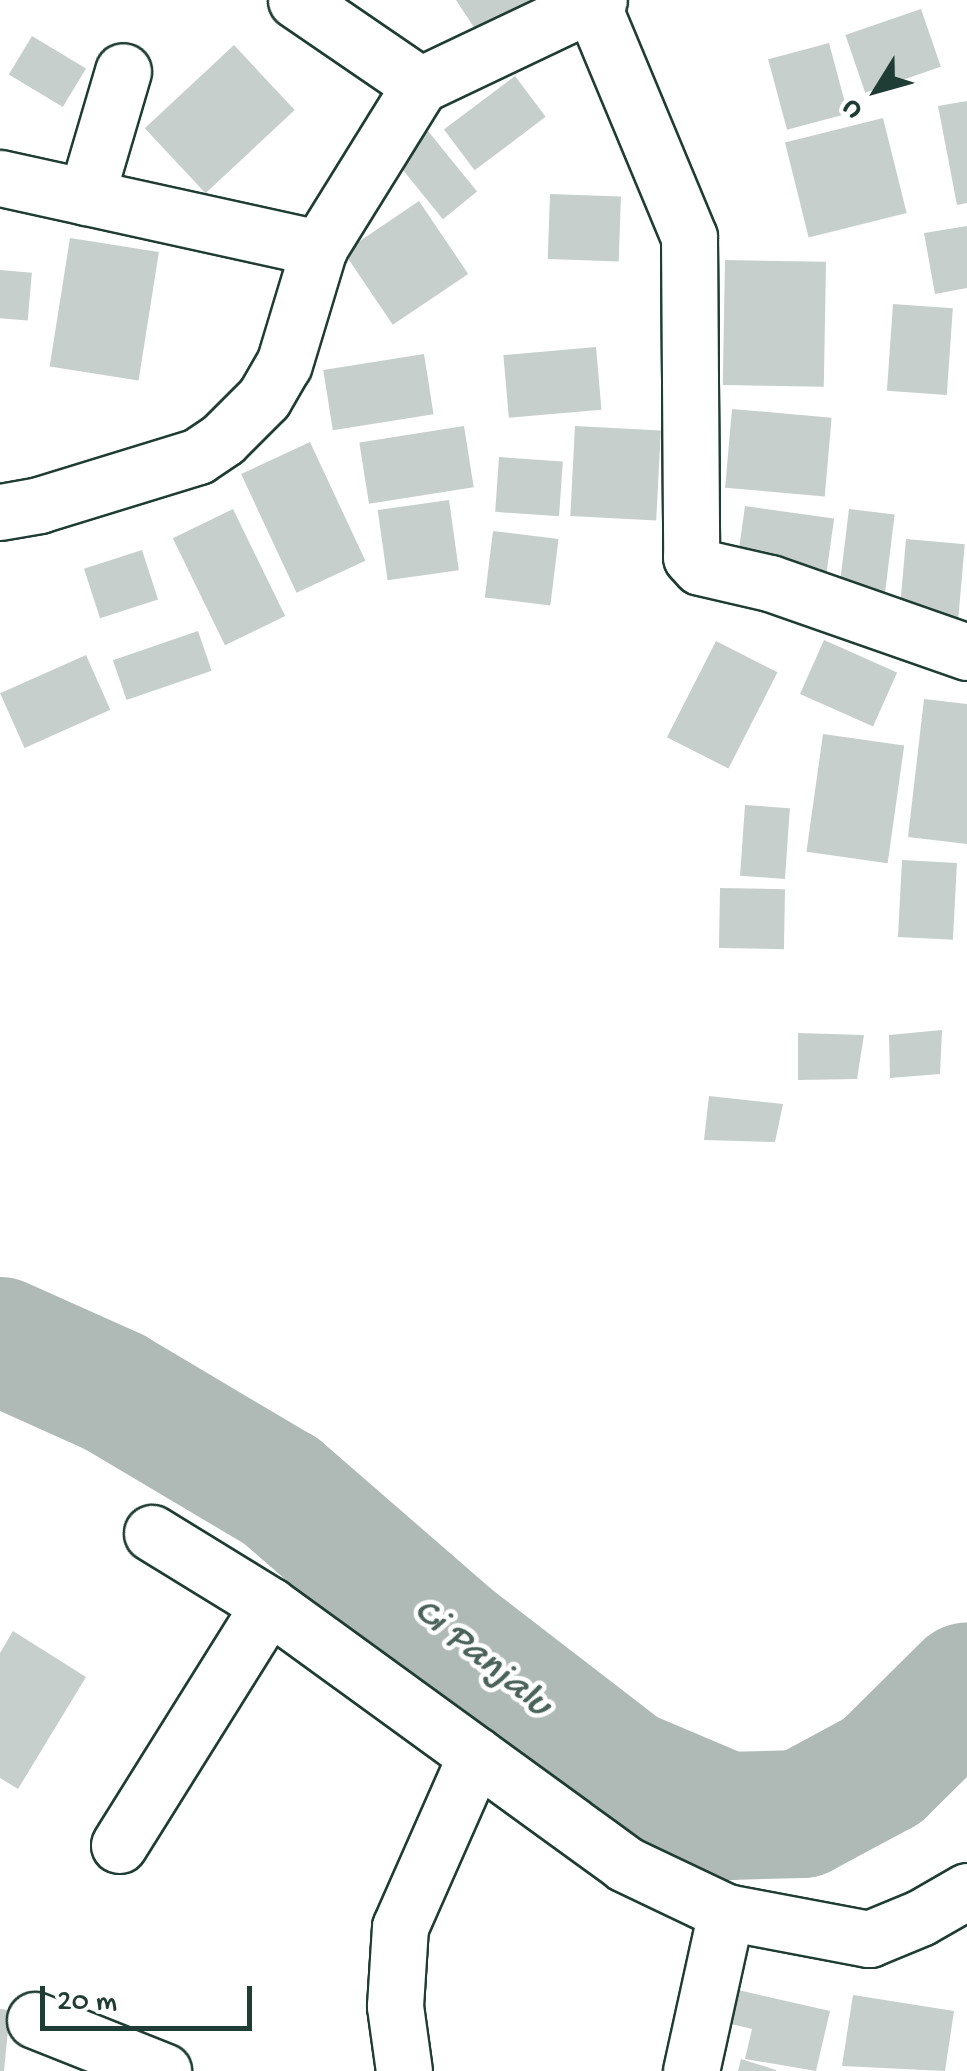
<!DOCTYPE html>
<html>
<head>
<meta charset="utf-8">
<style>
  body { margin:0 }
  #map { position:relative; width:967px; height:2071px; overflow:hidden; background:#fff; font-family:"Gochi Hand",sans-serif }
  div>[style] { position:absolute }
  .river>* { height:128px; margin:-64px; padding:0 64px; transform-origin:64px; border-radius:64px; background:#afbab7 }
  .building>* { inset:0; background:#c7cfcc; transform-origin:0 0 }
  .roads { filter:drop-shadow(2px 0 #1f3d34) drop-shadow(-2px 0 #1f3d34) drop-shadow(0 2px #1f3d34) drop-shadow(0 -2px #1f3d34) }
  .minor>* { height:55px; margin:-27.5px; padding:0 27.5px; transform-origin:27.5px; border-radius:27.5px; background:#fff }
  span { translate:-50% -50%; white-space:nowrap; text-align:center; line-height:1.15; -webkit-text-stroke:9px #fff; paint-order:stroke }
  .water-label { font-size:40px; color:#4a625b; font-style:italic }
  .north { position:absolute; left:827px; top:40px; width:100px; height:100px; -webkit-text-stroke:8px #fff; paint-order:stroke; rotate:233deg; font-size:28px; font-weight:700; line-height:40px; text-align:center; color:#1f3d34 }
  .north::after { content:''; display:block; margin:auto; width:35px; height:45px; background:#1f3d34; clip-path:polygon(50% 0,100% 100%,50% 72%,0 100%) }
  .scale { position:absolute; left:40px; top:1986px; width:212px; height:45px; box-sizing:border-box; border:5px solid #1f3d34; border-top:0; padding-left:12px; font-size:30px; line-height:35px; white-space:nowrap; color:#1f3d34; -webkit-text-stroke:8px #fff; paint-order:stroke }
</style>
</head>
<body>
<div id="map">
  <div class="river">
    <i style="left:0;top:1341px;width:125px;rotate:24.1deg"></i>
    <i style="left:114px;top:1392px;width:194px;rotate:30.7deg"></i>
    <i style="left:281px;top:1491px;width:230px;rotate:41deg"></i>
    <i style="left:455px;top:1642px;width:215px;rotate:37.6deg"></i>
    <i style="left:625px;top:1773px;width:111px;rotate:22.9deg"></i>
    <i style="left:727px;top:1816px;width:75px;rotate:-1.5deg"></i>
    <i style="left:802px;top:1814px;width:91px;rotate:-28.3deg"></i>
    <i style="left:882px;top:1771px;width:120px;rotate:-44.7deg"></i>
  </div>
  <div class="building">
    <i style="clip-path:polygon(456px 0,530px 0,479px 35px)"></i>
    <i style="left:921px;top:9px;width:61px;height:80px;rotate:71deg"></i>
    <i style="left:32px;top:36px;width:63px;height:45px;rotate:31deg"></i>
    <i style="left:829px;top:43px;width:73px;height:63px;rotate:75deg"></i>
    <i style="left:234px;top:45px;width:89px;height:122px;rotate:47deg"></i>
    <i style="left:515px;top:76px;width:51px;height:89px;rotate:53deg"></i>
    <i style="clip-path:polygon(967px 101px,967px 203px,957px 205px,938px 106px)"></i>
    <i style="left:883px;top:118px;width:98px;height:101px;rotate:76deg"></i>
    <i style="left:428px;top:131px;width:78px;height:44px;rotate:51deg"></i>
    <i style="left:550px;top:194px;width:71px;height:65px;rotate:2deg"></i>
    <i style="left:419px;top:201px;width:88px;height:91px;rotate:56deg"></i>
    <i style="clip-path:polygon(967px 226px,967px 288px,935px 294px,924px 233px)"></i>
    <i style="left:70px;top:238px;width:90px;height:130px;rotate:9deg"></i>
    <i style="left:725px;top:260px;width:101px;height:125px;rotate:1deg"></i>
    <i style="left:0;top:270px;width:32px;height:48px;rotate:5deg"></i>
    <i style="left:893px;top:304px;width:60px;height:87px;rotate:4deg"></i>
    <i style="left:596px;top:347px;width:63px;height:93px;rotate:85deg"></i>
    <i style="left:424px;top:354px;width:61px;height:102px;rotate:81deg"></i>
    <i style="left:732px;top:409px;width:100px;height:79px;rotate:5deg"></i>
    <i style="left:464px;top:426px;width:62px;height:106px;rotate:81deg"></i>
    <i style="left:575px;top:426px;width:86px;height:90px;rotate:3deg"></i>
    <i style="left:310px;top:442px;width:131px;height:76px;rotate:65deg"></i>
    <i style="left:499px;top:457px;width:64px;height:55px;rotate:4deg"></i>
    <i style="left:449px;top:500px;width:71px;height:72px;rotate:82deg"></i>
    <i style="left:745px;top:506px;width:90px;height:57px;rotate:8deg"></i>
    <i style="left:233px;top:509px;width:119px;height:67px;rotate:64deg"></i>
    <i style="left:849px;top:509px;width:46px;height:86px;rotate:7deg"></i>
    <i style="left:493px;top:531px;width:66px;height:67px;rotate:7deg"></i>
    <i style="left:906px;top:539px;width:59px;height:85px;rotate:5deg"></i>
    <i style="left:142px;top:550px;width:52px;height:61px;rotate:72deg"></i>
    <i style="left:198px;top:631px;width:42px;height:90px;rotate:71deg"></i>
    <i style="left:824px;top:640px;width:80px;height:59px;rotate:24deg"></i>
    <i style="left:716px;top:641px;width:69px;height:108px;rotate:27deg"></i>
    <i style="left:86px;top:655px;width:60px;height:94px;rotate:66deg"></i>
    <i style="clip-path:polygon(924px 699px,967px 704px,967px 844px,908px 837px)"></i>
    <i style="left:823px;top:734px;width:82px;height:119px;rotate:8deg"></i>
    <i style="left:745px;top:805px;width:45px;height:71px;rotate:4deg"></i>
    <i style="left:902px;top:860px;width:55px;height:77px;rotate:3deg"></i>
    <i style="left:720px;top:888px;width:65px;height:60px;rotate:1deg"></i>
    <i style="clip-path:polygon(942px 1030px,940px 1074px,890px 1078px,889px 1035px)"></i>
    <i style="clip-path:polygon(798px 1033px,864px 1035px,857px 1079px,798px 1080px)"></i>
    <i style="clip-path:polygon(709px 1096px,783px 1104px,775px 1142px,704px 1140px)"></i>
    <i style="clip-path:polygon(13px 1631px,86px 1677px,18px 1789px,0 1778px,0 1653px)"></i>
    <i style="clip-path:polygon(734px 1989px,830px 2011px,816px 2071px,745px 2059px,752px 2029px,727px 2023px)"></i>
    <i style="clip-path:polygon(853px 1995px,954px 2011px,945px 2071px,842px 2066px)"></i>
    <i style="clip-path:polygon(0 2009px,10px 2010px,4px 2071px,0 2071px)"></i>
    <i style="clip-path:polygon(741px 2059px,776px 2070px,776px 2071px,738px 2071px)"></i>
  </div>
  <div class="roads">
    <div class="minor">
      <i style="left:296px;top:0;width:150px;rotate:34.4deg"></i>
      <i style="left:592px;top:4px;width:252px;rotate:67.4deg"></i>
      <i style="left:689px;top:237px;width:320px;rotate:89.6deg"></i>
      <i style="left:691px;top:557px;width:13px;rotate:48deg"></i>
      <i style="left:700px;top:567px;width:72px;rotate:12.9deg"></i>
      <i style="left:770px;top:583px;width:209px;rotate:19.3deg"></i>
      <i style="left:0;top:178px;width:327px;rotate:12.4deg"></i>
      <i style="left:86px;top:197px;width:131px;rotate:-73.6deg"></i>
      <i style="left:0;top:512px;width:40px;rotate:-10deg"></i>
      <i style="left:39px;top:505px;width:166px;rotate:-17.1deg"></i>
      <i style="left:198px;top:456px;width:30px;rotate:-34deg"></i>
      <i style="left:223px;top:439px;width:58px;rotate:-45deg"></i>
      <i style="left:264px;top:398px;width:39px;rotate:-60deg"></i>
      <i style="left:284px;top:364px;width:121px;rotate:-73.2deg"></i>
      <i style="left:319px;top:248px;width:192px;rotate:-58.2deg"></i>
      <i style="left:420px;top:85px;width:198px;rotate:-25.4deg"></i>
      <i style="left:152px;top:1533px;width:137px;rotate:31.6deg"></i>
      <i style="left:269px;top:1605px;width:440px;rotate:36deg"></i>
      <i style="left:625px;top:1864px;width:112px;rotate:25.4deg"></i>
      <i style="left:726px;top:1912px;width:146px;rotate:10.7deg"></i>
      <i style="left:869px;top:1939px;width:55px;rotate:-22.4deg"></i>
      <i style="left:920px;top:1918px;width:54px;rotate:-29.9deg"></i>
      <i style="left:119px;top:1845px;width:283px;rotate:-58deg"></i>
      <i style="left:35px;top:2020px;width:138px;rotate:21.7deg"></i>
      <i style="left:404px;top:2071px;width:66px;rotate:-97.9deg"></i>
      <i style="left:395px;top:2006px;width:79px;rotate:-86.4deg"></i>
      <i style="left:400px;top:1927px;width:188px;rotate:-66.2deg"></i>
      <i style="left:691px;top:2071px;width:163px;rotate:-77.6deg"></i>
    </div>
  </div>
  <div class="water-label">
    <span style="left:481px;top:1659px;rotate:39deg">Ci Panjalu</span>
  </div>
  <div class="north">U</div>
  <div class="scale">20 m</div>
</div>
</body>
</html>
